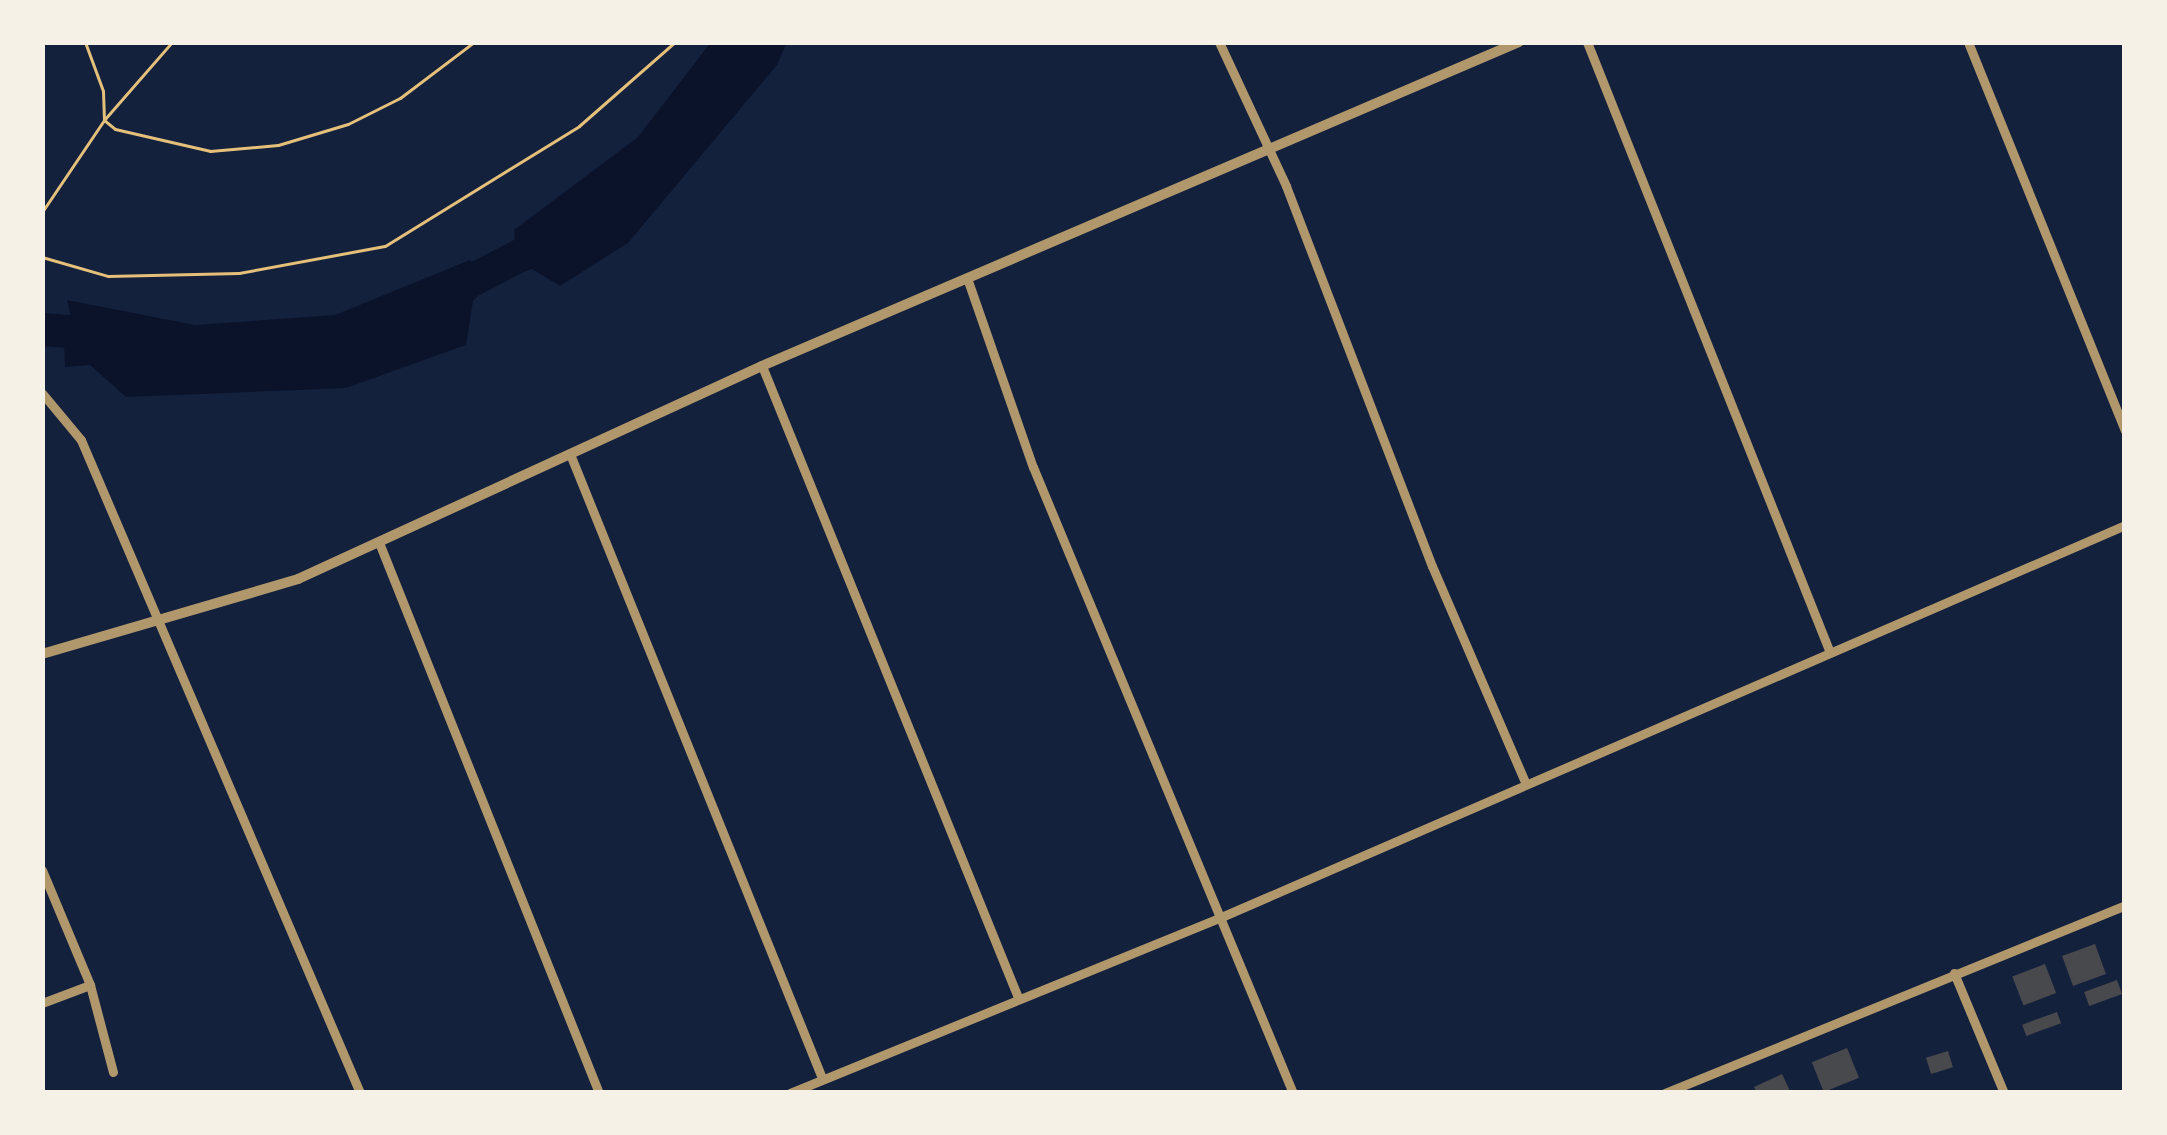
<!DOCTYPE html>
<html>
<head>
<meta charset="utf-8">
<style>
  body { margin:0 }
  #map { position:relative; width:2167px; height:1135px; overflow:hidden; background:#14213d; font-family:"DM Sans",sans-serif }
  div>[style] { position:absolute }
  .water>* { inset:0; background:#0b132b }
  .river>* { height:33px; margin:-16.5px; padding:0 16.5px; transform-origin:16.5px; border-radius:16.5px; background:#0b132b }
  .building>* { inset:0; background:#48494c; transform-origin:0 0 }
  .path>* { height:3px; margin:-1.5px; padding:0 1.5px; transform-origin:1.5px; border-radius:1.5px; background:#e5c07b }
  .minor>* { height:9px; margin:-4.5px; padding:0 4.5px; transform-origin:4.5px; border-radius:4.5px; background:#b1986c }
  .tertiary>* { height:10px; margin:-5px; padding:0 5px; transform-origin:5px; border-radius:5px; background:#b1986c }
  span { translate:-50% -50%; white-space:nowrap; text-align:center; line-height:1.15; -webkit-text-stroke:9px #f6f1e7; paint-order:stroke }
  .frame { position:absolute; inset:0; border:45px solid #f6f1e7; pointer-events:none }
</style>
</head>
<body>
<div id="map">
  <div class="water">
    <i style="clip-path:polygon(711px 42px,787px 42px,777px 65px,628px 243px,560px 286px,532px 269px,509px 277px,497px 256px,515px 241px,514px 230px,638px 137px)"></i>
    <i style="clip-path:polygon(470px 260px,485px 288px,473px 301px,466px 345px,346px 388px,126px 397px,90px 365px,65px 367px,64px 344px,76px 342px,67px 300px,195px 325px,335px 315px)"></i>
  </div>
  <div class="river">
    <i style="left:441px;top:296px;width:110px;rotate:-27.7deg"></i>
    <i style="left:42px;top:329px;width:76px;rotate:4.5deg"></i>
  </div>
  <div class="building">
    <i style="left:2095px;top:944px;width:32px;height:35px;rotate:70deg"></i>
    <i style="left:2045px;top:964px;width:31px;height:35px;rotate:69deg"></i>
    <i style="left:2117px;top:980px;width:15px;height:35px;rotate:70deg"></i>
    <i style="left:2057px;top:1012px;width:12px;height:37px;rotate:70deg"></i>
    <i style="left:1847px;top:1048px;width:32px;height:38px;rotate:68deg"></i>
    <i style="left:1948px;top:1051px;width:17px;height:23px;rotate:73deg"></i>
    <i style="clip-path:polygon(1782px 1074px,1791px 1093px,1757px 1093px,1754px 1087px)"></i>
  </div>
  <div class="path">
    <i style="left:85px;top:42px;width:52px;rotate:69.8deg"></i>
    <i style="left:103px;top:91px;width:29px;rotate:88deg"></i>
    <i style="left:104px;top:120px;width:14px;rotate:39deg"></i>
    <i style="left:115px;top:129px;width:98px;rotate:13deg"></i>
    <i style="left:210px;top:151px;width:68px;rotate:-5deg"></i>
    <i style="left:278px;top:145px;width:73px;rotate:-16.7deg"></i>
    <i style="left:348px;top:124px;width:58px;rotate:-26.6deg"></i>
    <i style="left:400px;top:98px;width:93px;rotate:-37.1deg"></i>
    <i style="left:42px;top:212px;width:111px;rotate:-56deg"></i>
    <i style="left:104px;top:120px;width:103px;rotate:-48.9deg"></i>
    <i style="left:42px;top:257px;width:69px;rotate:16.1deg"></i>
    <i style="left:108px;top:276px;width:131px;rotate:-1.3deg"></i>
    <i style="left:239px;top:273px;width:148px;rotate:-10.5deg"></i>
    <i style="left:385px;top:246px;width:228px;rotate:-31.7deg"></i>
    <i style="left:579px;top:126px;width:128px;rotate:-41.2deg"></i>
  </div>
  <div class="minor">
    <i style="left:1219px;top:42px;width:159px;rotate:65deg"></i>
    <i style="left:1286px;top:186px;width:407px;rotate:69deg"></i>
    <i style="left:1432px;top:566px;width:233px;rotate:66.7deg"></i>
    <i style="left:1587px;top:42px;width:654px;rotate:68.3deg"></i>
    <i style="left:1968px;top:42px;width:419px;rotate:68deg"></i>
    <i style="left:967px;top:278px;width:200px;rotate:70.8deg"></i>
    <i style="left:1033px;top:467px;width:678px;rotate:67.45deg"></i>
    <i style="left:762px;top:366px;width:679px;rotate:67.93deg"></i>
    <i style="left:42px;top:393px;width:61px;rotate:50.3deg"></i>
    <i style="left:81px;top:440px;width:710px;rotate:66.86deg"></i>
    <i style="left:570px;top:454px;width:673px;rotate:68.01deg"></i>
    <i style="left:380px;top:545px;width:590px;rotate:68.22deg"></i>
    <i style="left:42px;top:870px;width:125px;rotate:67.3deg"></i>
    <i style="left:90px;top:985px;width:90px;rotate:75.2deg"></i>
    <i style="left:1954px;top:973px;width:130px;rotate:67.4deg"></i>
    <i style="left:42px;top:1003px;width:51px;rotate:-20.6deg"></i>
    <i style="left:790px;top:1093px;width:463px;rotate:-22.2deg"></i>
    <i style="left:1219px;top:918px;width:988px;rotate:-23.45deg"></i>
    <i style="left:1665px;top:1093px;width:497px;rotate:-22.2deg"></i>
  </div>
  <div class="tertiary">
    <i style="left:42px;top:654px;width:267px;rotate:-16.3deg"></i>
    <i style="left:298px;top:579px;width:511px;rotate:-24.66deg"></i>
    <i style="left:762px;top:366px;width:823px;rotate:-23.17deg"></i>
  </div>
  <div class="frame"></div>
</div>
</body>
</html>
